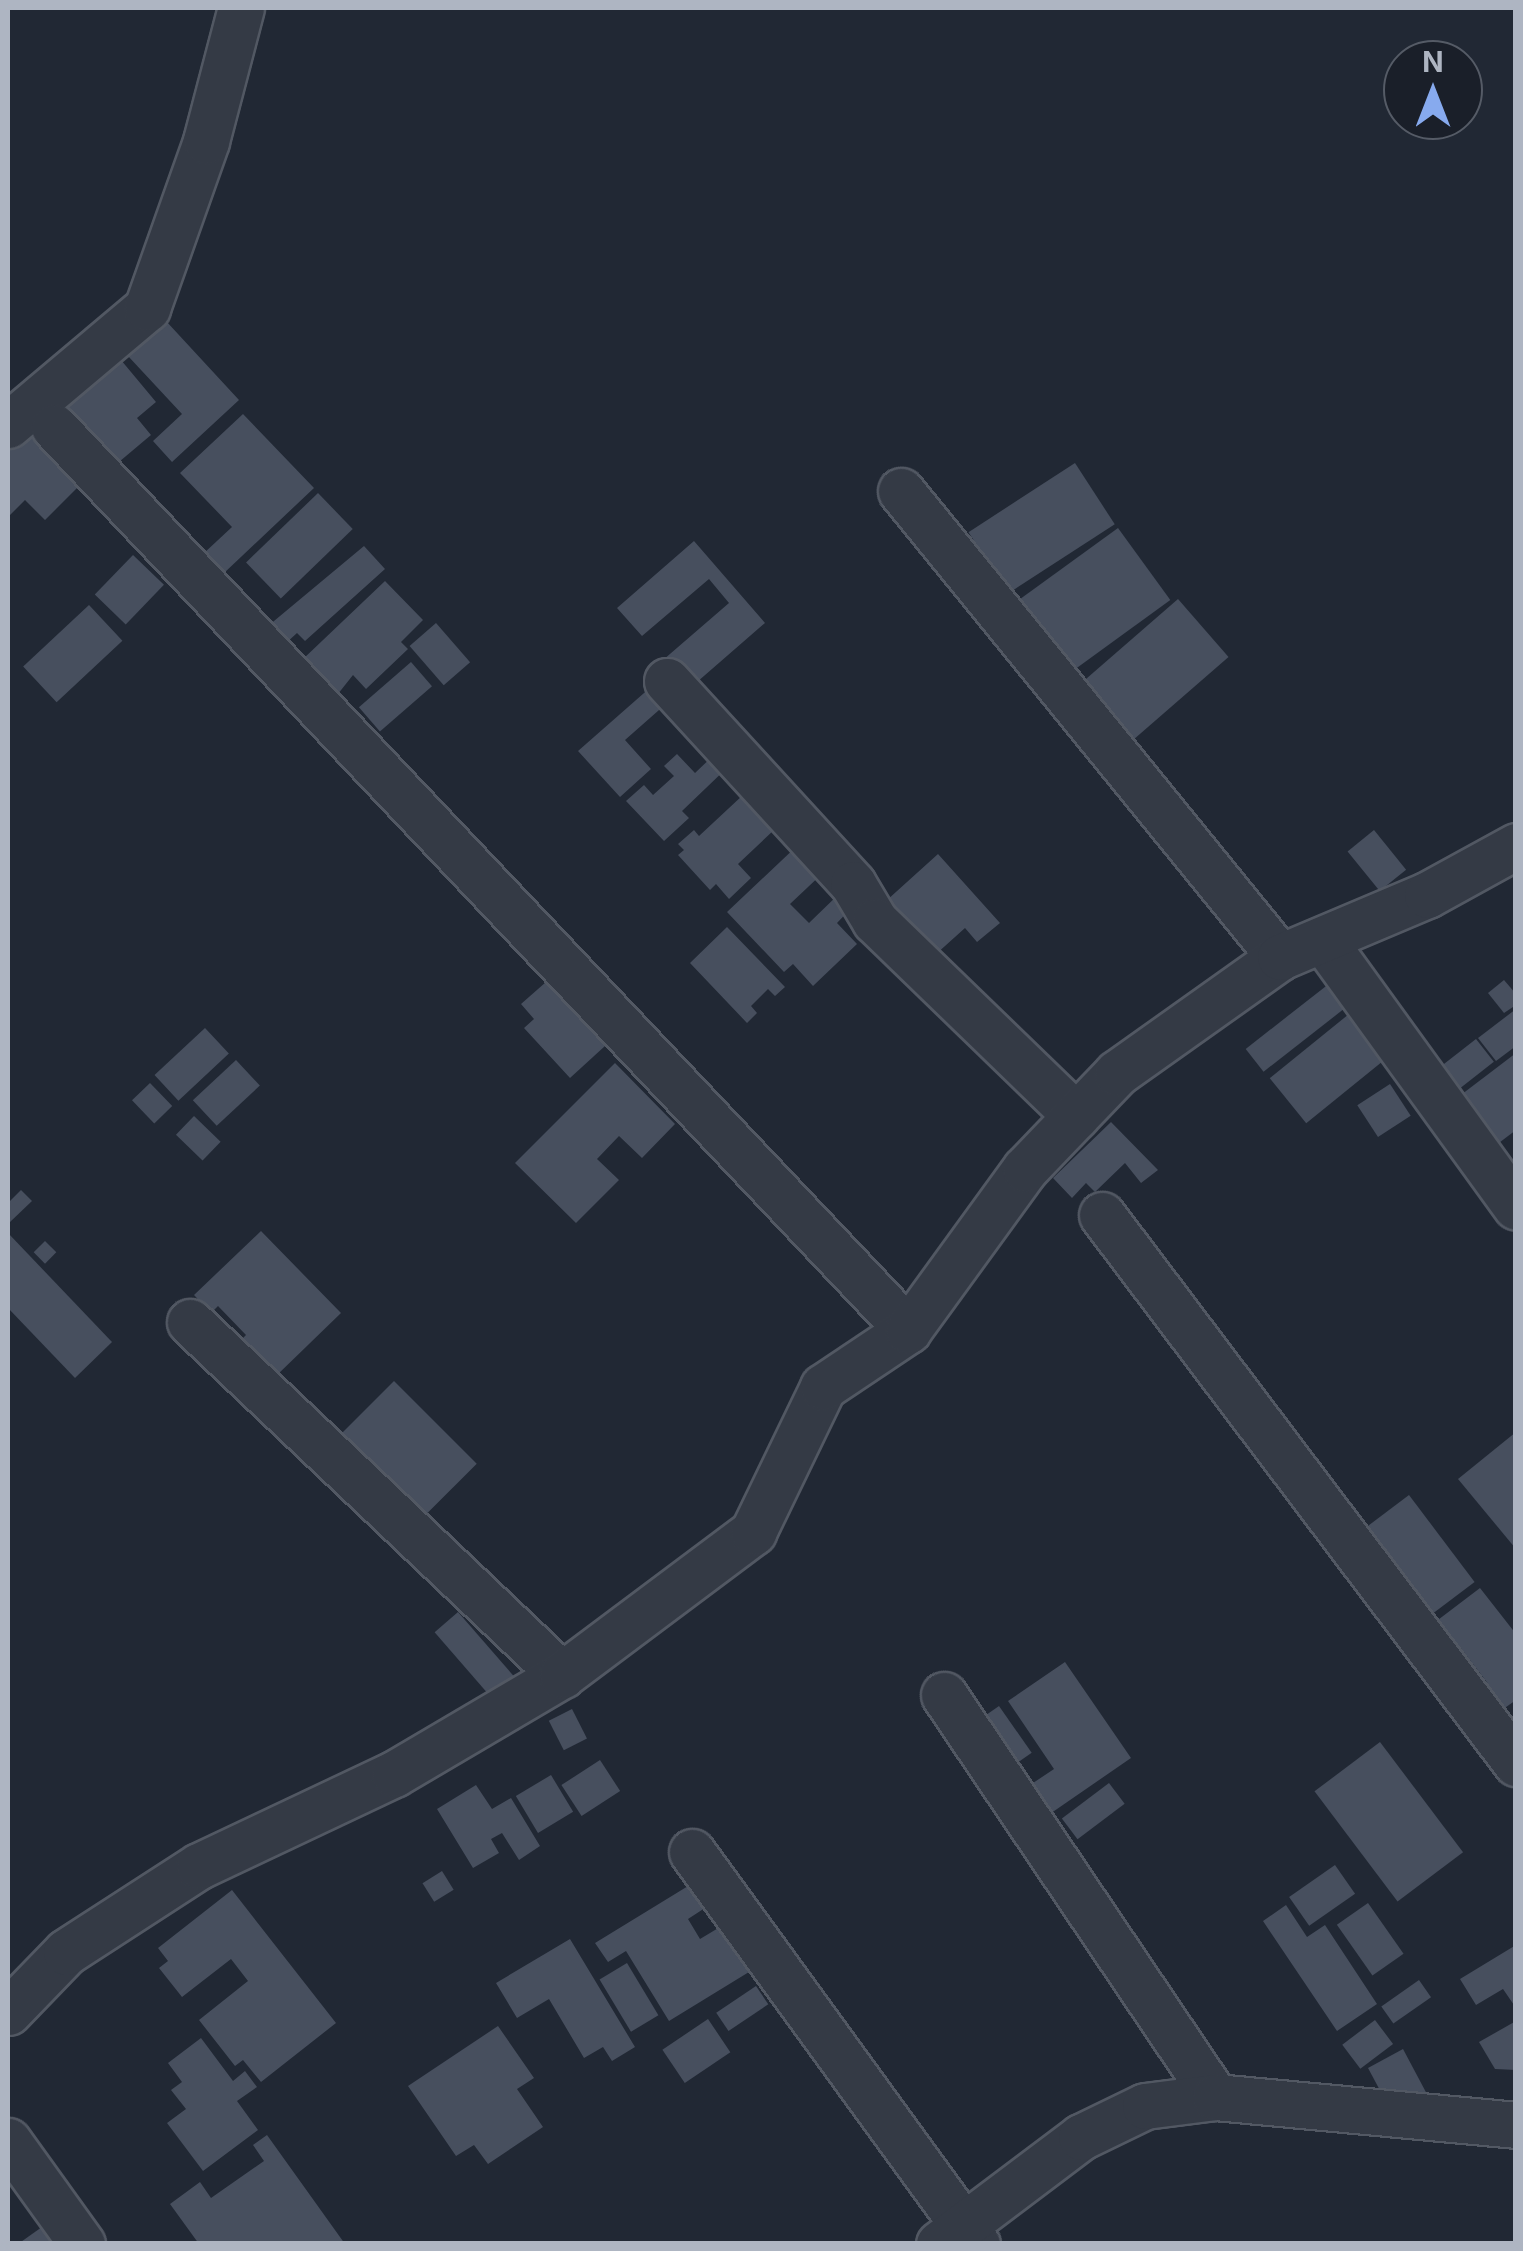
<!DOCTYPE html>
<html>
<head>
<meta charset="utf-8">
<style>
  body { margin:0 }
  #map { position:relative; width:1523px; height:2251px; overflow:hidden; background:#212834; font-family:Inter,sans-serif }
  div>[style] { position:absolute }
  .building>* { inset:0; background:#474f5e; transform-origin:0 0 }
  .roads { filter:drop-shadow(2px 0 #525863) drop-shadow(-2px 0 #525863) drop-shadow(0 2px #525863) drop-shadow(0 -2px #525863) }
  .minor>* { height:45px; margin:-22.5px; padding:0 22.5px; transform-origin:22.5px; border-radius:22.5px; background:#343a45 }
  span { translate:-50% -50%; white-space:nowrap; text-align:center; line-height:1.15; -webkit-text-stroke:9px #1a1f29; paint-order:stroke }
  .frame { position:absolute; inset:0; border:10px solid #aeb5c2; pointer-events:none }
  .north { position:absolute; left:1383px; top:40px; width:100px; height:100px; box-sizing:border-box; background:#1a1f29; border:2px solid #555b66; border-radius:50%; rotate:0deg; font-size:28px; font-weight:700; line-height:40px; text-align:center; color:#aeb5c2 }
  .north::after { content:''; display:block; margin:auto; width:35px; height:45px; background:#87aaee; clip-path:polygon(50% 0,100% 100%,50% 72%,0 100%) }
</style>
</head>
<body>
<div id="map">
  <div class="building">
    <i style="clip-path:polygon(166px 321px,239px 400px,172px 462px,153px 441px,182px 414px,128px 356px)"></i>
    <i style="clip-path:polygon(121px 360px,156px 402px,137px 418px,151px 435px,113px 467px,64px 407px)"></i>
    <i style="clip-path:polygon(243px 414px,314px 488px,223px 574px,203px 554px,232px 527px,180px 473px)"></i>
    <i style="clip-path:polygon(24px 428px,80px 485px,45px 520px,25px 500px,8px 517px,8px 444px)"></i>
    <i style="left:1075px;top:463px;width:73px;height:127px;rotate:57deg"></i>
    <i style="left:318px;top:493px;width:50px;height:100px;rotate:46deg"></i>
    <i style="left:1118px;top:528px;width:89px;height:128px;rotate:54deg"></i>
    <i style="clip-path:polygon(694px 541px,765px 623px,689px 689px,663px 660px,729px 603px,709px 579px,642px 636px,617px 608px)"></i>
    <i style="clip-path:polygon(364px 546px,385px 569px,305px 641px,297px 633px,273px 655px,256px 636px)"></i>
    <i style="left:133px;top:555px;width:43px;height:55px;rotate:44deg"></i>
    <i style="clip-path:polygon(385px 581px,423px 620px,401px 642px,408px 649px,366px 689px,353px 675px,330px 704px,302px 660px)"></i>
    <i style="left:1178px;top:599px;width:77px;height:125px;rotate:49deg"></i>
    <i style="left:89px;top:605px;width:49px;height:90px;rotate:47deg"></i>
    <i style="left:436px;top:623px;width:52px;height:35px;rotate:49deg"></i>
    <i style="left:411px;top:662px;width:32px;height:69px;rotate:49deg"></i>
    <i style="clip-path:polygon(652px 686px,667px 703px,625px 740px,651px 769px,620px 797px,578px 751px)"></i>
    <i style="clip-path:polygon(718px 751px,730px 765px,682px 811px,689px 818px,664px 841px,626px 801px,644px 785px,653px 795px,674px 776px,664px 766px,677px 754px,695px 773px)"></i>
    <i style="clip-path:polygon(743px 795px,775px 829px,738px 864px,751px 878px,729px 899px,716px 884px,710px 890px,678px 855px,684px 850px,678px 844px,694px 830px,699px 836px)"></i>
    <i style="left:1374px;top:830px;width:51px;height:34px;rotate:51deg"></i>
    <i style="clip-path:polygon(799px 844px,825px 871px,790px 904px,809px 923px,843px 890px,856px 903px,837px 923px,857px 944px,813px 986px,793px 964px,784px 972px,727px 912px)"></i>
    <i style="clip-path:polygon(938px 854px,1000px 923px,977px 942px,965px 928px,925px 964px,876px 910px)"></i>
    <i style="clip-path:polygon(727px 927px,785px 987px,775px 996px,768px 989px,751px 1006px,757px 1013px,747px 1023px,690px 963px)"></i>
    <i style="clip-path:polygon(1504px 980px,1516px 994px,1516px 1005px,1504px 1013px,1488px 993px)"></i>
    <i style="clip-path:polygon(546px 982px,605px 1046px,570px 1078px,524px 1028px,534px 1019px,521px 1004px)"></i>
    <i style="left:1330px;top:983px;width:29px;height:107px;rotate:52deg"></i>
    <i style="clip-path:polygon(1516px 1009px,1516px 1046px,1496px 1061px,1478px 1038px)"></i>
    <i style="left:1349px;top:1014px;width:58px;height:102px;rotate:51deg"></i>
    <i style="left:205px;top:1028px;width:35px;height:69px;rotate:47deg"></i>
    <i style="left:1476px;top:1039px;width:29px;height:59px;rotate:52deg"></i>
    <i style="clip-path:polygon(1516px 1053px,1516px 1130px,1487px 1152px,1449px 1104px)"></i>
    <i style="left:236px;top:1060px;width:35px;height:59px;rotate:47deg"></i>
    <i style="clip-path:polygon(615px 1063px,675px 1124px,642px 1158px,619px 1136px,597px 1159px,619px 1180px,576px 1223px,515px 1163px)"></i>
    <i style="left:150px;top:1083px;width:32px;height:25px;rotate:46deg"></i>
    <i style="left:1390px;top:1084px;width:38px;height:39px;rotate:57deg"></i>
    <i style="left:194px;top:1116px;width:37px;height:26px;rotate:44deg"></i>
    <i style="clip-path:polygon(1111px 1122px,1158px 1170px,1141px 1183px,1125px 1163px,1095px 1192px,1086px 1183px,1072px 1198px,1053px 1178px)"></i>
    <i style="clip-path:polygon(21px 1190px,32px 1201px,9px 1223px,8px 1203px)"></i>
    <i style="clip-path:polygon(261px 1231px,341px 1313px,275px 1377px,239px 1342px,246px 1335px,218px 1306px,211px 1313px,194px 1295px)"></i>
    <i style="clip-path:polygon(8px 1233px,112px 1342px,75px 1378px,8px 1308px)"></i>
    <i style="left:45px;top:1241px;width:16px;height:16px;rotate:45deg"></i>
    <i style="left:394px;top:1381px;width:117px;height:87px;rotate:45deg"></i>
    <i style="clip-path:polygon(1516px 1432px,1516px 1549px,1458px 1479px)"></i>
    <i style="left:1409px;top:1495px;width:109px;height:66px;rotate:53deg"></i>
    <i style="clip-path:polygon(1480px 1588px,1516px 1634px,1516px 1700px,1492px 1717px,1475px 1695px,1489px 1685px,1459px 1646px,1445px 1655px,1426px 1629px)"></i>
    <i style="left:458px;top:1612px;width:91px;height:31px;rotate:49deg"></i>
    <i style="clip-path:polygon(1065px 1662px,1131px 1758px,1044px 1818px,1024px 1789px,1054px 1769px,1008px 1701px)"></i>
    <i style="left:999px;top:1706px;width:57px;height:32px;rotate:55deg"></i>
    <i style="left:572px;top:1709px;width:33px;height:26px;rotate:63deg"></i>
    <i style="left:1380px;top:1742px;width:138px;height:82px;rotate:53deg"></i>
    <i style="left:600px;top:1760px;width:37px;height:46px;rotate:57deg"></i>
    <i style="left:551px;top:1775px;width:43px;height:41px;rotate:59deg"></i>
    <i style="left:1109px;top:1783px;width:26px;height:59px;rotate:53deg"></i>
    <i style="clip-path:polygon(476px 1785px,492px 1809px,511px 1798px,540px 1846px,519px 1860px,502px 1833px,491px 1839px,499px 1853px,473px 1868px,437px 1809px)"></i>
    <i style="left:1335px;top:1865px;width:35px;height:56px;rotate:55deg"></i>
    <i style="left:442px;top:1871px;width:22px;height:23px;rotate:58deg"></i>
    <i style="clip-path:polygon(693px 1883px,708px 1906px,688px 1919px,700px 1939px,720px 1927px,749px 1972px,669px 2021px,626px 1951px,608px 1962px,595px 1943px)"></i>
    <i style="clip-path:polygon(232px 1890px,336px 2023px,261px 2082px,243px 2060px,235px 2066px,199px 2020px,248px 1981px,231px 1959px,182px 1997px,159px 1968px,168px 1961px,158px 1948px)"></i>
    <i style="left:1368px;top:1903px;width:62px;height:38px;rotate:55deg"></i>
    <i style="clip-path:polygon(1286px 1905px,1307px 1937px,1325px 1925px,1377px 2004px,1337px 2031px,1263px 1921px)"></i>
    <i style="clip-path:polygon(570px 1939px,635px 2047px,612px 2061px,603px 2047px,584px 2058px,549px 1999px,517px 2018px,496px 1983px)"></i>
    <i style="clip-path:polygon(1516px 1945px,1516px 2008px,1503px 1989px,1476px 2005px,1460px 1979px)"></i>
    <i style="left:627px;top:1963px;width:61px;height:32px;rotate:59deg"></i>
    <i style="left:1419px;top:1980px;width:21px;height:46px;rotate:55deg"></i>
    <i style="left:756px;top:1986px;width:22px;height:48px;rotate:56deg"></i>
    <i style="left:708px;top:2019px;width:40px;height:55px;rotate:56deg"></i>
    <i style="left:1375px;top:2020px;width:30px;height:41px;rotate:53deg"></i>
    <i style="clip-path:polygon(1516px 2021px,1516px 2070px,1495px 2069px,1479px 2042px)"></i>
    <i style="clip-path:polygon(498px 2026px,534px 2078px,517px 2089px,543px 2127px,488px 2164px,474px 2145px,456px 2156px,408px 2086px)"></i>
    <i style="clip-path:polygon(201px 2038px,233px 2081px,245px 2071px,257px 2087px,237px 2101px,258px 2130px,203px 2171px,167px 2123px,186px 2109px,171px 2090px,182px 2082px,168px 2063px)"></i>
    <i style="clip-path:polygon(1403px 2049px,1428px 2096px,1383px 2096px,1368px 2068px)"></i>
    <i style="clip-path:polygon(267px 2135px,345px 2244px,199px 2244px,170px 2204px,200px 2182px,211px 2198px,264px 2161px,253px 2145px)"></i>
    <i style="clip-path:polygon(49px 2222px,64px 2244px,18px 2244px)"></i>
  </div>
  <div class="roads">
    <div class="minor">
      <i style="left:8px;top:425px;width:182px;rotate:-40.1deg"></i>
      <i style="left:147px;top:308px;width:177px;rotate:-70.5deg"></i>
      <i style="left:206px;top:141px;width:138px;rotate:-75.3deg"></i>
      <i style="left:54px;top:427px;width:1243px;rotate:46.6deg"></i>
      <i style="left:901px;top:491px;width:601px;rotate:50.88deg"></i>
      <i style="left:667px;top:681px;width:275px;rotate:47.5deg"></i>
      <i style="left:853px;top:884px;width:43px;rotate:59.3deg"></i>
      <i style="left:875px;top:921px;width:280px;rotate:44.1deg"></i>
      <i style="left:1323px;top:940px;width:329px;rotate:54.1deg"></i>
      <i style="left:1102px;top:1215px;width:687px;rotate:52.93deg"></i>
      <i style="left:190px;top:1322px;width:513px;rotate:43.5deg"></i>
      <i style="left:944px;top:1695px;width:485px;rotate:56deg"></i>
      <i style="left:692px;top:1852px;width:485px;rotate:54deg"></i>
      <i style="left:8px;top:2012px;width:83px;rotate:-46deg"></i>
      <i style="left:66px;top:1952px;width:158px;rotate:-32.9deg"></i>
      <i style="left:199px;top:1866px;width:216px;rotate:-25.3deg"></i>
      <i style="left:394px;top:1774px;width:195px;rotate:-30.5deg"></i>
      <i style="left:562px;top:1675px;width:239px;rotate:-36.8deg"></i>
      <i style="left:753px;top:1532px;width:161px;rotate:-64.2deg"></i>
      <i style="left:823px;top:1387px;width:102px;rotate:-33.8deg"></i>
      <i style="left:908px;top:1330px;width:199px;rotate:-54deg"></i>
      <i style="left:1025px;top:1169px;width:133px;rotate:-46.2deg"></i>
      <i style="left:1117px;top:1073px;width:200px;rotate:-35.4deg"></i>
      <i style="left:1280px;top:957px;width:160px;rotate:-22.9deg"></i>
      <i style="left:1427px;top:895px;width:102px;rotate:-28.8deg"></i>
      <i style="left:8px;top:2141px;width:127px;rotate:54.3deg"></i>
      <i style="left:939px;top:2244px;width:178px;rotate:-37deg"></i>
      <i style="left:1081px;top:2137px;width:71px;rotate:-25.8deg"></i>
      <i style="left:1145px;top:2106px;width:71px;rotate:-7.3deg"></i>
      <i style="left:1215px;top:2097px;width:302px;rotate:5.3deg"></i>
    </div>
  </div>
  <div class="frame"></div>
  <div class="north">N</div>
</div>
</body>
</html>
